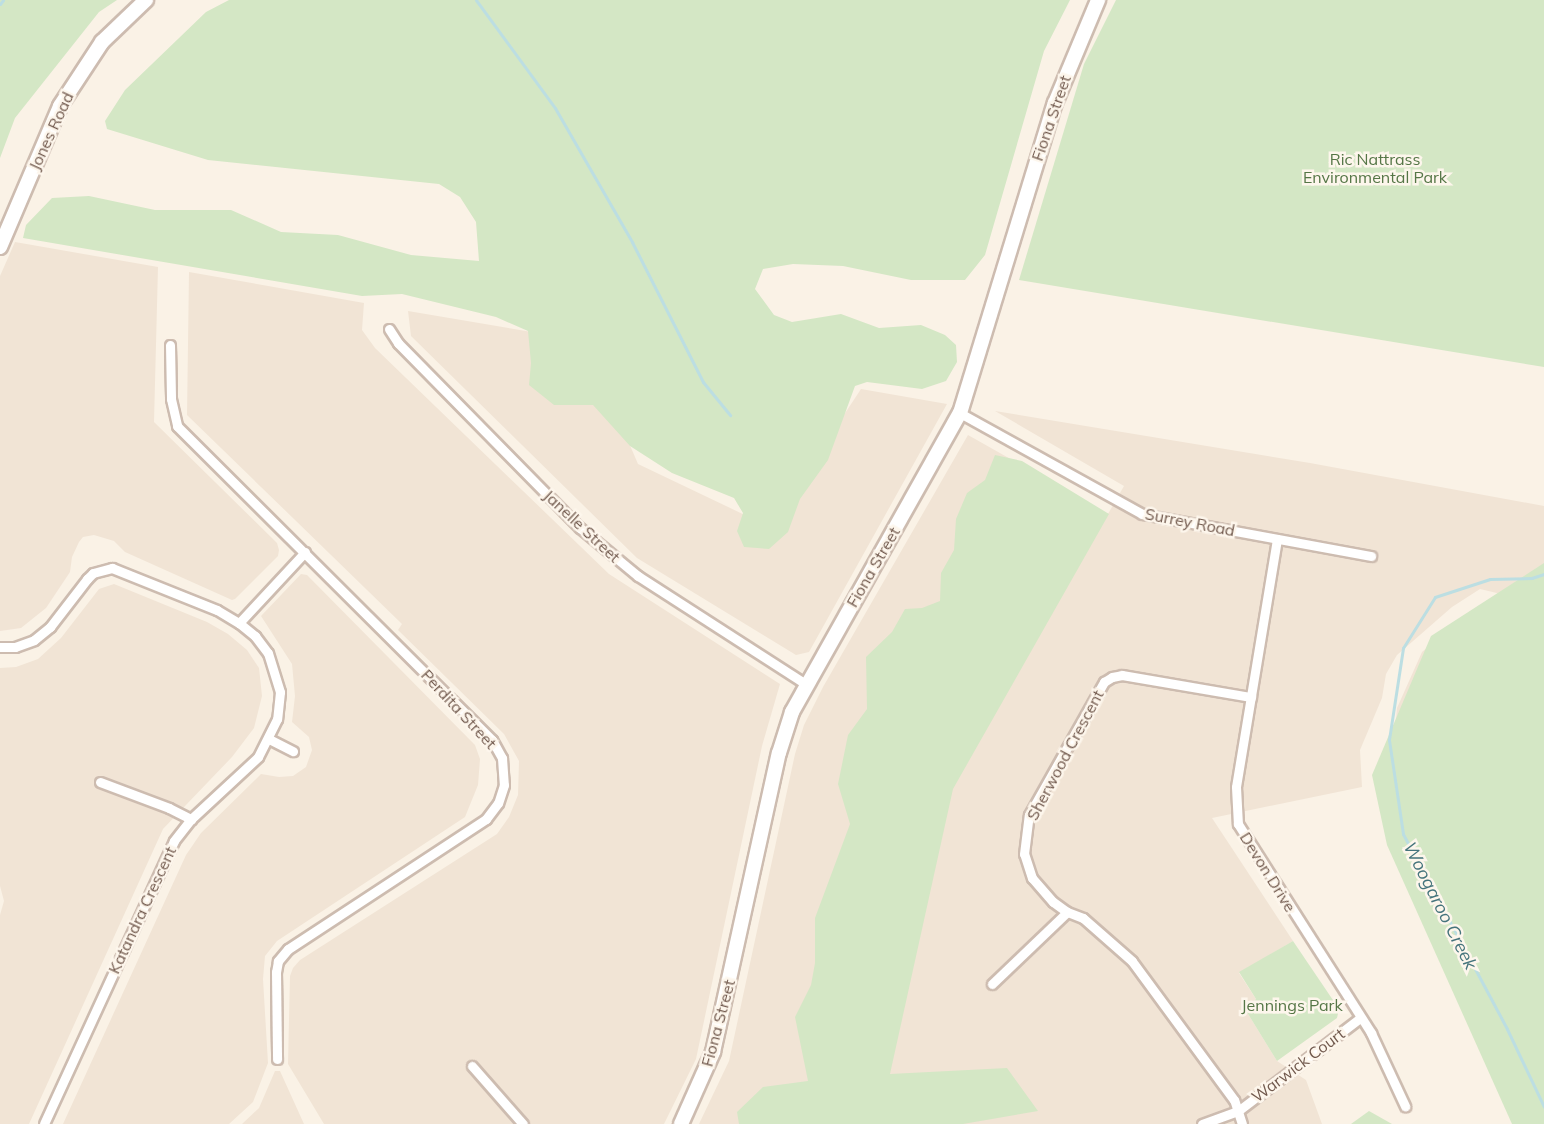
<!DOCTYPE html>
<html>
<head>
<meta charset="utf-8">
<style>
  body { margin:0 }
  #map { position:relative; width:1544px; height:1124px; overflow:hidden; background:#faf2e6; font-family:Mulish,sans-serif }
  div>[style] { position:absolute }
  .residential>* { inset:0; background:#f1e4d5 }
  .green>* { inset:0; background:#d4e7c5 }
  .stream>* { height:3px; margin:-1.5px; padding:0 1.5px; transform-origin:1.5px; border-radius:1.5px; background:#bcdee2 }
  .roads { filter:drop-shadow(2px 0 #cdbcb0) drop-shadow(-2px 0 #cdbcb0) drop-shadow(0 2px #cdbcb0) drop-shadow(0 -2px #cdbcb0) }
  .street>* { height:9px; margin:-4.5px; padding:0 4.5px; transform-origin:4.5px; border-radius:4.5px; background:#fff }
  .secondary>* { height:14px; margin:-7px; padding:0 7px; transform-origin:7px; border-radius:7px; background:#fff }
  span { translate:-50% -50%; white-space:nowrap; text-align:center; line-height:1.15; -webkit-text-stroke:5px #fdf6ec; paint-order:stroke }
  .street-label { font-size:16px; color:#71594d }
  .park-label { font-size:16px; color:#557646 }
  .water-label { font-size:18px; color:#45747c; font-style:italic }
</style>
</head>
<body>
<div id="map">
  <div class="residential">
    <i style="clip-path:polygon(15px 242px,158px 267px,154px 422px,277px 543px,279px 550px,278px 556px,235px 599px,232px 600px,125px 552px,114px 541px,94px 535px,83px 537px,79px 542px,72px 557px,70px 572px,46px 608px,21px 628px,0 631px,0 276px)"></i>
    <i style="clip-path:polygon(189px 272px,364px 303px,362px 330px,375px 348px,609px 574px,780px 684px,762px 746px,696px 1059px,664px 1124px,324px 1124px,288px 1064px,290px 976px,293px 968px,300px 960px,497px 834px,509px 817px,518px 795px,519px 761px,504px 734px,398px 630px,402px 624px,187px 415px)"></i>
    <i style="clip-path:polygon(408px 311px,585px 341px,638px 464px,770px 527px,861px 389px,947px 404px,809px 652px,796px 655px,637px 558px,411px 336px)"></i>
    <i style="clip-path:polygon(995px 411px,1310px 463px,1544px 506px,1544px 1124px,1394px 743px,1397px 708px,1422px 652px,1459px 620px,1501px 594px,1480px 589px,1452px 607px,1397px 655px,1386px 674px,1382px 698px,1360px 750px,1362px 787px,1212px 818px,1293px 941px,1239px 973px,1256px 999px,1245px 1009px,1277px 1061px,1306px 1080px,1322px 1124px,699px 1124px,729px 1061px,795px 754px,804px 725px,823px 687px,968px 435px,1108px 514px,1124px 486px)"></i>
    <i style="clip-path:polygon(301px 574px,307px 575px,475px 745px,480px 759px,478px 785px,465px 817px,277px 941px,265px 956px,263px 979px,268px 1063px,253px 1102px,229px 1124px,63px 1124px,186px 855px,201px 833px,261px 774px,279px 777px,293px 776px,306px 767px,312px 750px,309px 737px,292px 722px,295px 696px,292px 664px,261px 616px)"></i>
    <i style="clip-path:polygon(114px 584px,207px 622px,228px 634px,247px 650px,259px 668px,262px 696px,254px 728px,232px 757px,163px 829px,29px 1124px,0 1124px,0 915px,4px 901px,0 886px,0 668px,16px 667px,38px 659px,61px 638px,99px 589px)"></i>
    <i style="clip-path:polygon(275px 1071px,280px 1071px,304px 1124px,242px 1124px,259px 1108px)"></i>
  </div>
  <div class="green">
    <i style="clip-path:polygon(0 0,117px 0,99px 12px,15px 118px,0 158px)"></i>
    <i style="clip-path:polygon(229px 0,1070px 0,1044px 51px,985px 255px,965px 280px,911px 280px,843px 266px,793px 264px,763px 269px,755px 289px,774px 315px,792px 322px,841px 314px,879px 328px,921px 325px,945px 335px,956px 345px,957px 362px,946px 381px,922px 389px,867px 382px,855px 386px,828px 460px,800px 499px,788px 532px,769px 549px,744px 547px,737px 531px,743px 513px,734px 498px,672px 473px,630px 446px,593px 405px,554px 405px,529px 385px,531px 363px,528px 331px,496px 317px,402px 294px,362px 296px,23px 238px,26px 225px,52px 198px,89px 196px,155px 210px,231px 210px,281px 232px,338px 235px,411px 255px,479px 261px,476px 222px,460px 197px,439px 184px,208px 160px,107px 129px,105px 121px,125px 90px,206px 12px)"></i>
    <i style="clip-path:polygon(1116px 0,1544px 0,1544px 367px,1019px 280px,1084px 64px)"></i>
    <i style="clip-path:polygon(995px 455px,1022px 461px,1109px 514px,953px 789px,890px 1074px,1007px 1068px,1038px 1111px,963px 1124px,739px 1124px,737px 1112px,763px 1087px,808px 1081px,795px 1017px,811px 985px,815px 963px,815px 918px,850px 824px,838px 784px,848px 735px,867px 709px,866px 657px,892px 632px,905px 609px,922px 608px,940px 601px,941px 573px,954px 550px,956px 519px,967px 493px,985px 480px)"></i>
    <i style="clip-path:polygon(1544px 563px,1544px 1124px,1512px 1124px,1387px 845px,1372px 775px,1431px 636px)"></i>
    <i style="clip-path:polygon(1293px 941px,1339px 1009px,1337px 1018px,1277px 1061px,1245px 1009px,1256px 999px,1239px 972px)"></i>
    <i style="clip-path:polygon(1369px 1111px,1392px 1124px,1351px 1124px)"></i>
  </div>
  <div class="stream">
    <i style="left:476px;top:0;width:134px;rotate:53.8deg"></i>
    <i style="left:555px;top:108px;width:155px;rotate:60.1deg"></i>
    <i style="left:632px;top:242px;width:157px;rotate:63.1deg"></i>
    <i style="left:703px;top:382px;width:43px;rotate:50.7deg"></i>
    <i style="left:0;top:4px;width:5px;rotate:-53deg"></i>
    <i style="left:1544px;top:574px;width:13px;rotate:162deg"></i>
    <i style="left:1532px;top:578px;width:42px;rotate:178.6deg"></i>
    <i style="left:1490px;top:579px;width:58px;rotate:161.9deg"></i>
    <i style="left:1435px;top:597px;width:60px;rotate:122.1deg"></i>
    <i style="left:1403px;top:648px;width:93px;rotate:98.7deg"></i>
    <i style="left:1389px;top:740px;width:95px;rotate:81.5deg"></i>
    <i style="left:1403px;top:834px;width:221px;rotate:61.9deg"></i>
    <i style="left:1507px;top:1029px;width:86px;rotate:64.6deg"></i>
  </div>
  <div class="roads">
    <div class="street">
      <i style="left:389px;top:329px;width:17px;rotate:57deg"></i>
      <i style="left:398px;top:343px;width:260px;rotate:45.5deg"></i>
      <i style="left:580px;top:528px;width:75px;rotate:39.6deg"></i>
      <i style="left:638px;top:576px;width:201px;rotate:32.8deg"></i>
      <i style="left:170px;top:345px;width:54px;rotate:88.9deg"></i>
      <i style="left:171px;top:399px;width:28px;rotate:77deg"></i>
      <i style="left:177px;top:426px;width:445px;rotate:44.9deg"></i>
      <i style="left:492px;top:740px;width:21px;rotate:61deg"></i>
      <i style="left:502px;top:758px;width:27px;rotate:86deg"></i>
      <i style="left:504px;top:785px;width:19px;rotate:108deg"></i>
      <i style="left:498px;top:803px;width:20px;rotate:127deg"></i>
      <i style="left:486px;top:819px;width:237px;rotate:146.7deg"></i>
      <i style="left:288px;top:949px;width:16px;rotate:130deg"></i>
      <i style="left:278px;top:961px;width:11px;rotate:100deg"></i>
      <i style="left:276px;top:972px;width:87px;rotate:89.3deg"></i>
      <i style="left:960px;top:413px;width:208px;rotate:29deg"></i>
      <i style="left:1142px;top:514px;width:233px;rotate:10.4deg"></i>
      <i style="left:1277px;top:539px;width:251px;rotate:99.4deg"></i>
      <i style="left:1236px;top:787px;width:37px;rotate:87deg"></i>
      <i style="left:1238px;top:824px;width:248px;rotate:57.5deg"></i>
      <i style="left:1371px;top:1033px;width:81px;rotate:65deg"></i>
      <i style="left:239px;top:623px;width:97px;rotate:-47.1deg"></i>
      <i style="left:0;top:647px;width:15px"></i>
      <i style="left:15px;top:647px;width:20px;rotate:-20deg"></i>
      <i style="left:34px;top:640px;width:21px;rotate:-39deg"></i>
      <i style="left:50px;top:627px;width:61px;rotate:-52.4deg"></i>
      <i style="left:87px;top:579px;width:8px;rotate:-45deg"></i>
      <i style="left:93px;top:573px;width:20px;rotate:-15deg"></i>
      <i style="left:112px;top:568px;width:113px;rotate:21.8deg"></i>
      <i style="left:217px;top:610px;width:26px;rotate:31deg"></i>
      <i style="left:239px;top:623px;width:21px;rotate:39deg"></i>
      <i style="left:255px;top:636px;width:21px;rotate:53deg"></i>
      <i style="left:268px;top:653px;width:41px;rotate:72.9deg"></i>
      <i style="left:280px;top:692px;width:27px;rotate:96deg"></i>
      <i style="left:277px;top:719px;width:42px;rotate:116.6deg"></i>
      <i style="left:258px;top:757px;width:91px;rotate:137.2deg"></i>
      <i style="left:191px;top:819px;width:28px;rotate:128deg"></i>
      <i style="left:174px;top:841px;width:311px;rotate:114.7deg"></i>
      <i style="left:269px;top:739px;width:27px;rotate:27deg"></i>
      <i style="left:100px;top:782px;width:74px;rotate:20.6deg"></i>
      <i style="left:169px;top:808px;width:25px;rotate:27deg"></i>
      <i style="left:992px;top:984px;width:104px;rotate:-43.8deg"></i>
      <i style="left:472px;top:1066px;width:77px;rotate:48.7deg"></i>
      <i style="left:1202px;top:1124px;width:38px;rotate:-20deg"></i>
      <i style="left:1238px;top:1111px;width:153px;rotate:-37.3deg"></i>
      <i style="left:1242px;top:1124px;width:25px;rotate:-108deg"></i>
      <i style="left:1234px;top:1100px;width:172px;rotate:-126.3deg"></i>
      <i style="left:1132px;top:961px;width:65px;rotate:-138.7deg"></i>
      <i style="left:1083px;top:918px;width:17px;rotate:-159deg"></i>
      <i style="left:1067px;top:912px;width:17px;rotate:-144deg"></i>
      <i style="left:1053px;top:902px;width:32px;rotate:-131deg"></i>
      <i style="left:1032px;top:878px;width:25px;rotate:-108deg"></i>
      <i style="left:1024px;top:854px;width:39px;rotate:-83deg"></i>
      <i style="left:1029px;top:815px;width:153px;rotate:-60.6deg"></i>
      <i style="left:1104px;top:682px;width:9px;rotate:-32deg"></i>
      <i style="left:1112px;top:677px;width:10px;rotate:-11deg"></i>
      <i style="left:1122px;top:675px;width:131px;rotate:9.7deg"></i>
    </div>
    <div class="secondary">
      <i style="left:0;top:247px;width:153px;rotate:-66.9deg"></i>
      <i style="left:60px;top:106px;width:77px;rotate:-56.7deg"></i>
      <i style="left:102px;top:42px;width:61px;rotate:-43.7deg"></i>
      <i style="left:681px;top:1124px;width:79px;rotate:-66deg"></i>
      <i style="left:713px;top:1052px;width:306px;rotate:-77.6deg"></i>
      <i style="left:779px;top:753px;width:43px;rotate:-72.4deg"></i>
      <i style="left:792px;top:712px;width:343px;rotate:-60.7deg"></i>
      <i style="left:960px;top:413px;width:324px;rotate:-73deg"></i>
      <i style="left:1055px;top:103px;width:112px;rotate:-67.3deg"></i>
    </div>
  </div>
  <div class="street-label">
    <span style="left:1051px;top:118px;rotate:-71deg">Fiona Street</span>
    <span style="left:51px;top:131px;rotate:-65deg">Jones Road</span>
    <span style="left:1190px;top:522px;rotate:11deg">Surrey Road</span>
    <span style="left:582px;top:526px;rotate:43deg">Janelle Street</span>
    <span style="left:873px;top:567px;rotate:-60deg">Fiona Street</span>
    <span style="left:459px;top:709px;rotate:47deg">Perdita Street</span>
    <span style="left:1065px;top:755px;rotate:-62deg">Sherwood Crescent</span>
    <span style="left:1268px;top:872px;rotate:58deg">Devon Drive</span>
    <span style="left:142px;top:910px;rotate:-65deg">Katandra Crescent</span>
    <span style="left:718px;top:1023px;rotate:-75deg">Fiona Street</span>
    <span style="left:1298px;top:1065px;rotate:-37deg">Warwick Court</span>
  </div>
  <div class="park-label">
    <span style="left:1375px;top:168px">Ric Nattrass<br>Environmental Park</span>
    <span style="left:1292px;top:1005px">Jennings Park</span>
  </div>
  <div class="water-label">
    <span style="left:1440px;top:906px;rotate:63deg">Woogaroo Creek</span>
  </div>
</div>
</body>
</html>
